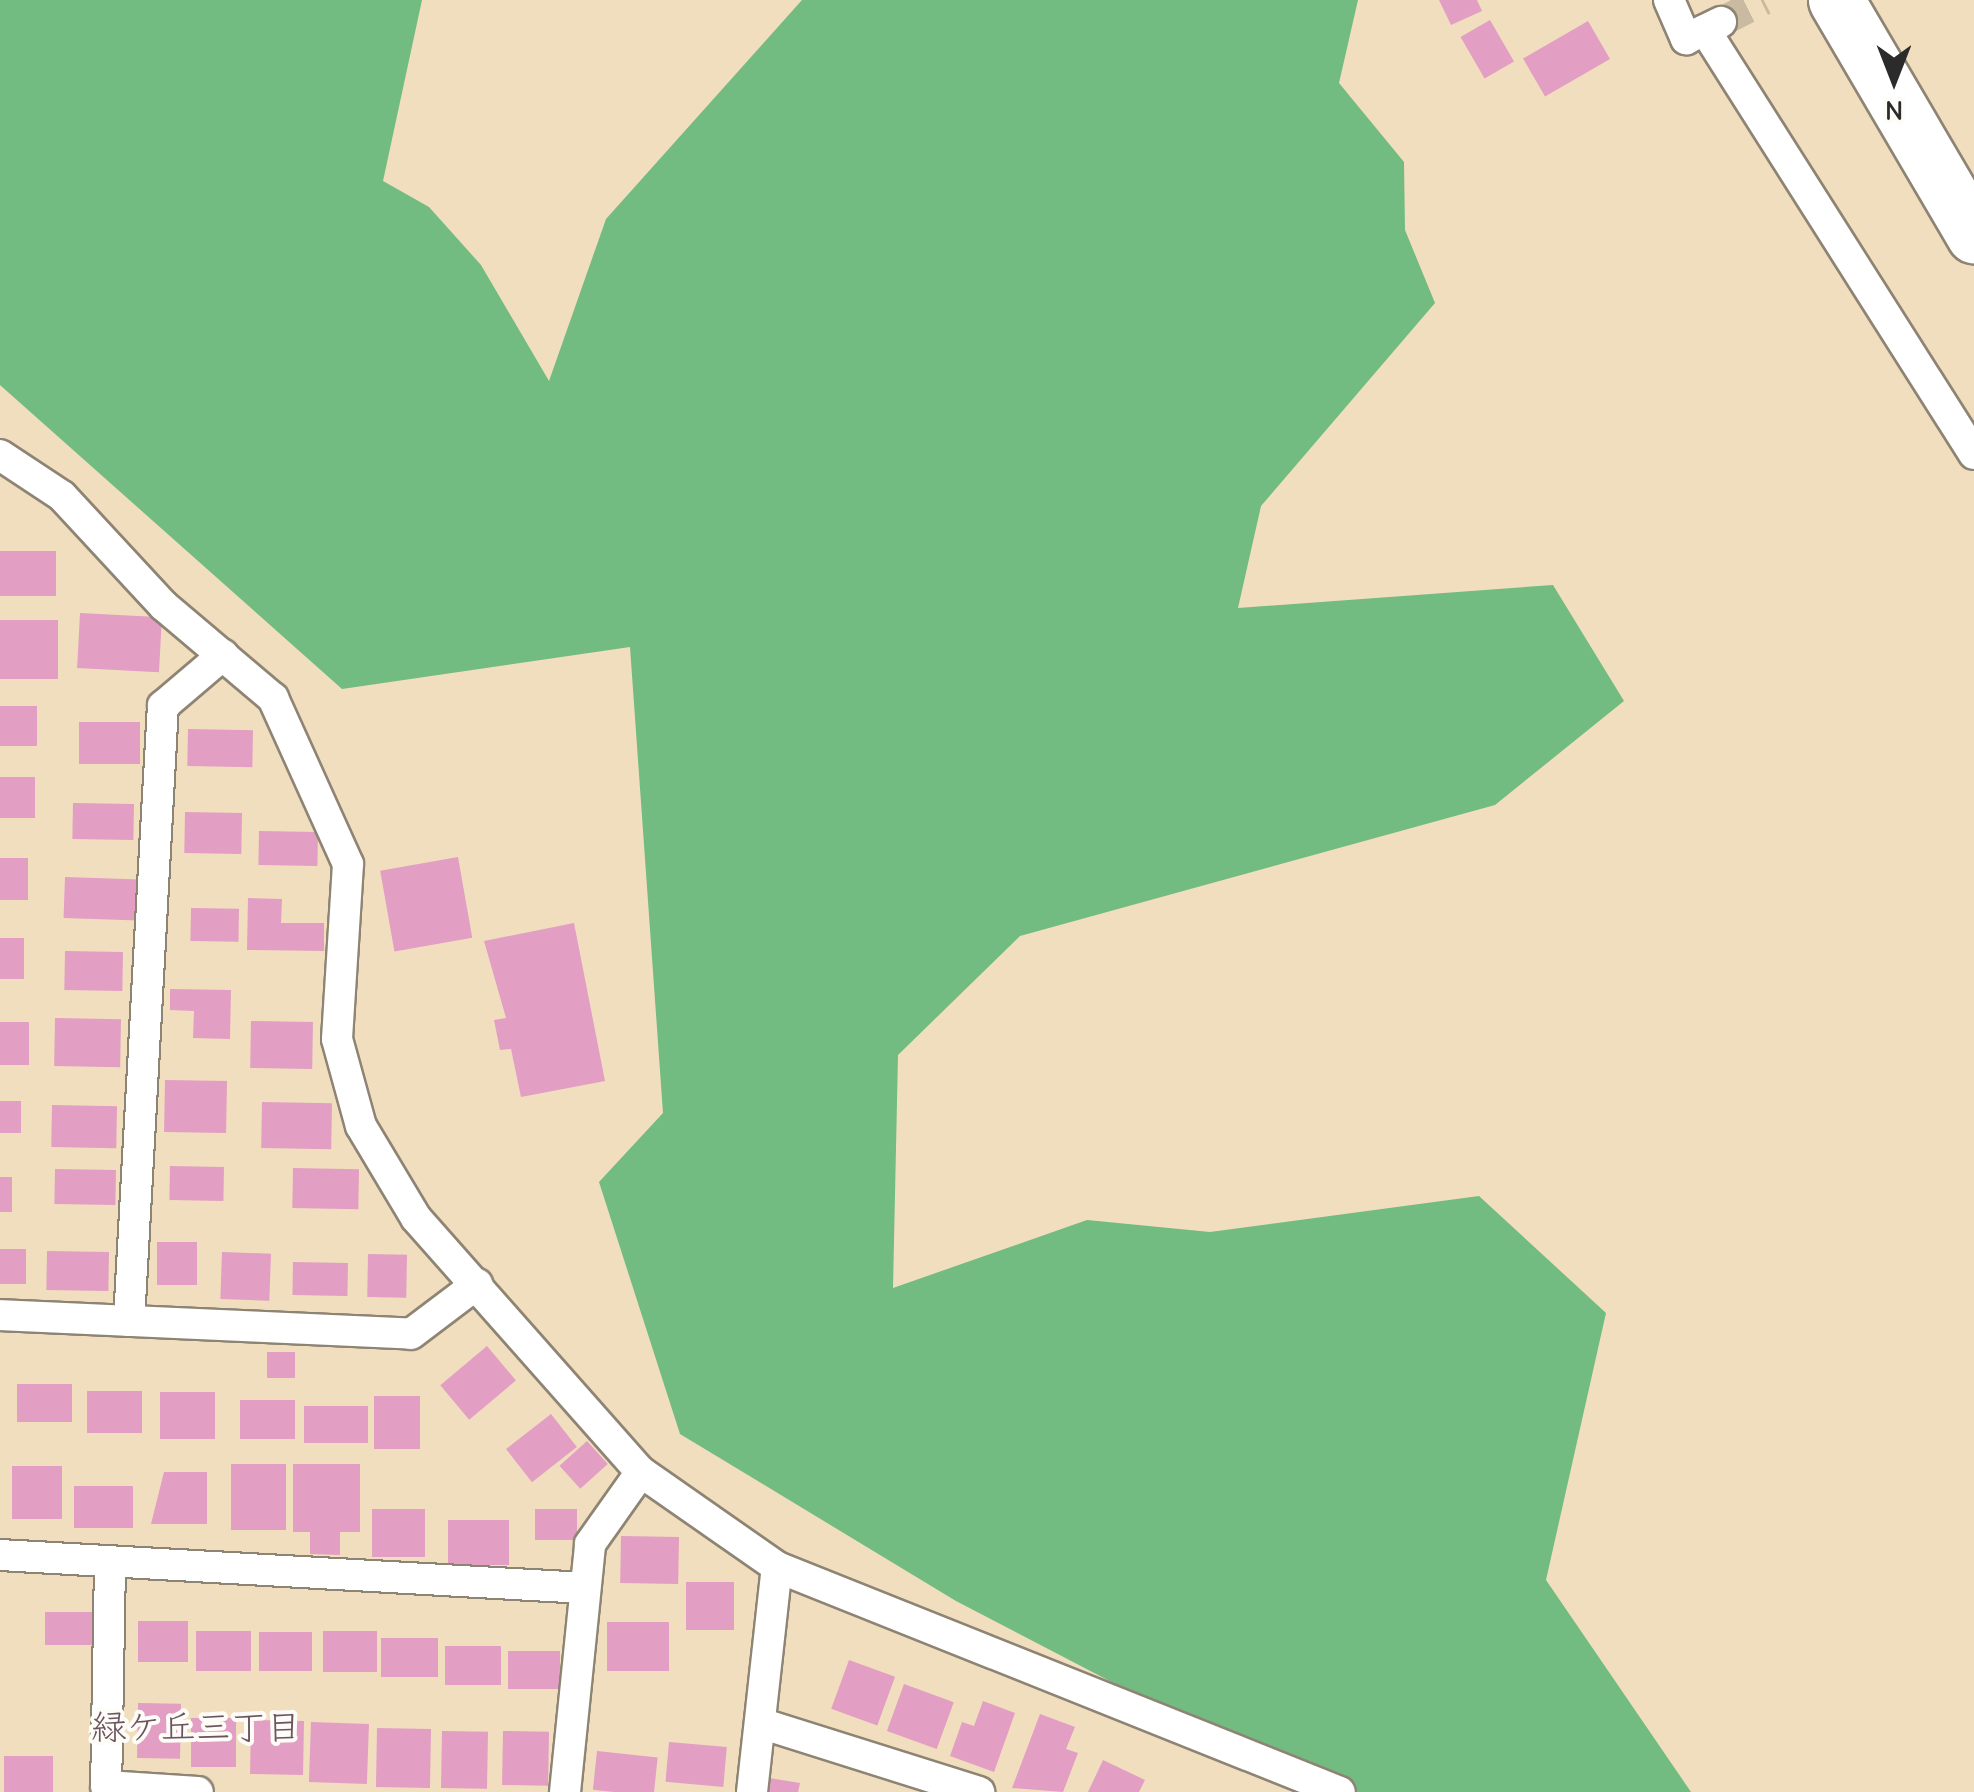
<!DOCTYPE html>
<html>
<head>
<meta charset="utf-8">
<style>
  body { margin:0 }
  #map { position:relative; width:1974px; height:1792px; overflow:hidden; background:#f1debe; font-family:"Comic Neue","Klee One",sans-serif }
  div>[style] { position:absolute }
  .forest>* { inset:0; background:#72bb81 }
  .building>* { inset:0; background:#e29ec3; transform-origin:0 0 }
  .street-tunnel>* { height:30px; margin-top:-15px; transform-origin:0; background:repeating-linear-gradient(90deg,#c9baa1 0 30px,transparent 0 45px) }
  .roads { filter:drop-shadow(2px 0 #8e8474) drop-shadow(-2px 0 #8e8474) drop-shadow(0 2px #8e8474) drop-shadow(0 -2px #8e8474) }
  .street>* { height:30px; margin:-15px; padding:0 15px; transform-origin:15px; border-radius:15px; background:#fff }
  .highway>* { height:55px; margin:-27.5px; padding:0 27.5px; transform-origin:27.5px; border-radius:27.5px; background:#fff }
  span { translate:-50% -50%; white-space:nowrap; text-align:center; line-height:1.15; -webkit-text-stroke:8px #fdfcf7; paint-order:stroke }
  .neighbourhood-label { font-size:35px; color:#6b5360 }
  .north { position:absolute; left:1844px; top:30px; width:100px; height:100px; -webkit-text-stroke:8px #fdfcf7; paint-order:stroke; rotate:180deg; font-size:28px; font-weight:700; line-height:40px; text-align:center; color:#2b2b2b }
  .north::after { content:''; display:block; margin:auto; width:35px; height:45px; background:#2b2b2b; clip-path:polygon(50% 0,100% 100%,50% 72%,0 100%) }
</style>
</head>
<body>
<div id="map">
  <div class="forest">
    <i style="clip-path:polygon(0 0,422px 0,383px 181px,429px 207px,481px 265px,549px 381px,606px 219px,802px 0,1358px 0,1339px 83px,1404px 162px,1405px 230px,1435px 303px,1261px 506px,1238px 608px,1553px 585px,1624px 701px,1495px 805px,1020px 936px,898px 1055px,893px 1288px,1087px 1220px,1210px 1232px,1479px 1196px,1606px 1313px,1546px 1580px,1691px 1792px,1323px 1792px,956px 1601px,680px 1434px,599px 1182px,663px 1113px,630px 647px,342px 689px,0 385px)"></i>
  </div>
  <div class="building">
    <i style="clip-path:polygon(1439px 0,1477px 0,1482px 11px,1451px 25px)"></i>
    <i style="left:1490px;top:20px;width:48px;height:34px;rotate:60deg"></i>
    <i style="left:1588px;top:21px;width:44px;height:75px;rotate:60deg"></i>
    <i style="left:0;top:551px;width:56px;height:45px"></i>
    <i style="left:80px;top:613px;width:82px;height:55px;rotate:3deg"></i>
    <i style="left:58px;top:620px;width:59px;height:58px;rotate:90deg"></i>
    <i style="left:0;top:706px;width:37px;height:40px"></i>
    <i style="left:79px;top:722px;width:61px;height:42px"></i>
    <i style="left:188px;top:729px;width:65px;height:37px;rotate:1deg"></i>
    <i style="left:0;top:777px;width:35px;height:41px"></i>
    <i style="left:73px;top:803px;width:61px;height:36px;rotate:1deg"></i>
    <i style="left:185px;top:812px;width:57px;height:41px;rotate:1deg"></i>
    <i style="left:259px;top:831px;width:59px;height:34px;rotate:1deg"></i>
    <i style="left:458px;top:857px;width:82px;height:79px;rotate:80deg"></i>
    <i style="left:0;top:858px;width:28px;height:42px"></i>
    <i style="left:65px;top:877px;width:75px;height:41px;rotate:2deg"></i>
    <i style="clip-path:polygon(248px 898px,282px 899px,281px 923px,324px 923px,324px 951px,247px 950px)"></i>
    <i style="left:191px;top:908px;width:48px;height:33px;rotate:1deg"></i>
    <i style="clip-path:polygon(574px 923px,605px 1081px,521px 1097px,511px 1049px,500px 1050px,494px 1020px,506px 1018px,484px 941px)"></i>
    <i style="left:0;top:938px;width:24px;height:41px"></i>
    <i style="left:65px;top:951px;width:58px;height:39px;rotate:1deg"></i>
    <i style="clip-path:polygon(170px 989px,231px 990px,230px 1039px,193px 1038px,194px 1011px,170px 1010px)"></i>
    <i style="left:55px;top:1018px;width:66px;height:48px;rotate:1deg"></i>
    <i style="left:251px;top:1021px;width:62px;height:47px;rotate:1deg"></i>
    <i style="left:0;top:1022px;width:29px;height:43px"></i>
    <i style="left:165px;top:1080px;width:62px;height:52px;rotate:1deg"></i>
    <i style="left:0;top:1101px;width:21px;height:32px"></i>
    <i style="left:262px;top:1102px;width:70px;height:46px;rotate:1deg"></i>
    <i style="left:52px;top:1105px;width:65px;height:42px;rotate:1deg"></i>
    <i style="left:170px;top:1166px;width:54px;height:34px;rotate:1deg"></i>
    <i style="left:293px;top:1168px;width:66px;height:40px;rotate:1deg"></i>
    <i style="left:55px;top:1169px;width:61px;height:35px;rotate:1deg"></i>
    <i style="left:0;top:1177px;width:12px;height:35px"></i>
    <i style="left:157px;top:1242px;width:40px;height:43px"></i>
    <i style="left:0;top:1249px;width:26px;height:35px"></i>
    <i style="left:47px;top:1251px;width:62px;height:39px;rotate:1deg"></i>
    <i style="left:222px;top:1252px;width:49px;height:47px;rotate:2deg"></i>
    <i style="left:368px;top:1254px;width:39px;height:43px;rotate:1deg"></i>
    <i style="left:293px;top:1262px;width:55px;height:33px;rotate:1deg"></i>
    <i style="left:487px;top:1346px;width:45px;height:61px;rotate:50deg"></i>
    <i style="left:267px;top:1352px;width:28px;height:26px"></i>
    <i style="left:17px;top:1384px;width:55px;height:38px"></i>
    <i style="left:87px;top:1391px;width:55px;height:42px"></i>
    <i style="left:160px;top:1392px;width:55px;height:47px"></i>
    <i style="left:374px;top:1396px;width:46px;height:53px"></i>
    <i style="left:240px;top:1400px;width:55px;height:39px"></i>
    <i style="left:304px;top:1406px;width:64px;height:37px"></i>
    <i style="left:551px;top:1414px;width:42px;height:57px;rotate:52deg"></i>
    <i style="left:587px;top:1441px;width:31px;height:37px;rotate:48deg"></i>
    <i style="left:231px;top:1464px;width:55px;height:66px"></i>
    <i style="clip-path:polygon(293px 1464px,360px 1464px,360px 1532px,340px 1532px,340px 1555px,310px 1554px,310px 1532px,293px 1532px)"></i>
    <i style="left:12px;top:1466px;width:50px;height:53px"></i>
    <i style="clip-path:polygon(164px 1472px,207px 1472px,207px 1524px,151px 1524px)"></i>
    <i style="left:74px;top:1486px;width:59px;height:42px"></i>
    <i style="left:372px;top:1509px;width:53px;height:48px"></i>
    <i style="left:535px;top:1509px;width:42px;height:31px"></i>
    <i style="left:448px;top:1520px;width:61px;height:45px"></i>
    <i style="left:621px;top:1536px;width:58px;height:47px;rotate:1deg"></i>
    <i style="left:686px;top:1582px;width:48px;height:48px"></i>
    <i style="left:45px;top:1612px;width:50px;height:33px"></i>
    <i style="left:138px;top:1621px;width:50px;height:41px"></i>
    <i style="left:607px;top:1622px;width:62px;height:49px"></i>
    <i style="left:196px;top:1631px;width:55px;height:40px"></i>
    <i style="left:323px;top:1631px;width:54px;height:41px"></i>
    <i style="left:259px;top:1632px;width:53px;height:39px"></i>
    <i style="left:381px;top:1638px;width:57px;height:39px"></i>
    <i style="left:445px;top:1646px;width:56px;height:39px"></i>
    <i style="left:508px;top:1651px;width:52px;height:38px"></i>
    <i style="left:849px;top:1660px;width:49px;height:52px;rotate:20deg"></i>
    <i style="left:904px;top:1684px;width:53px;height:50px;rotate:20deg"></i>
    <i style="clip-path:polygon(983px 1701px,1015px 1713px,994px 1772px,950px 1756px,962px 1722px,974px 1726px)"></i>
    <i style="left:138px;top:1703px;width:43px;height:55px;rotate:1deg"></i>
    <i style="clip-path:polygon(1040px 1714px,1075px 1727px,1066px 1749px,1078px 1753px,1063px 1792px,1012px 1788px)"></i>
    <i style="left:191px;top:1718px;width:45px;height:49px"></i>
    <i style="left:251px;top:1720px;width:53px;height:54px;rotate:1deg"></i>
    <i style="left:311px;top:1722px;width:58px;height:60px;rotate:2deg"></i>
    <i style="left:377px;top:1728px;width:54px;height:59px;rotate:1deg"></i>
    <i style="left:442px;top:1731px;width:46px;height:57px;rotate:1deg"></i>
    <i style="left:503px;top:1731px;width:46px;height:54px;rotate:1deg"></i>
    <i style="left:669px;top:1742px;width:58px;height:40px;rotate:5deg"></i>
    <i style="left:597px;top:1751px;width:61px;height:39px;rotate:6deg"></i>
    <i style="left:4px;top:1756px;width:49px;height:36px"></i>
    <i style="clip-path:polygon(1103px 1760px,1145px 1780px,1139px 1792px,1088px 1792px)"></i>
    <i style="clip-path:polygon(769px 1778px,800px 1783px,798px 1792px,766px 1792px)"></i>
  </div>
  <div class="street-tunnel">
    <i style="left:1721px;top:22px;width:48px;rotate:-27.1deg"></i>
  </div>
  <div class="roads">
    <div class="street">
      <i style="left:1669px;top:0;width:43px;rotate:66.4deg"></i>
      <i style="left:1686px;top:39px;width:39px;rotate:-26deg"></i>
      <i style="left:1705px;top:30px;width:502px;rotate:57.61deg"></i>
      <i style="left:0;top:455px;width:74px;rotate:33.5deg"></i>
      <i style="left:62px;top:496px;width:150px;rotate:47.2deg"></i>
      <i style="left:164px;top:606px;width:143px;rotate:40.2deg"></i>
      <i style="left:273px;top:698px;width:182px;rotate:65.7deg"></i>
      <i style="left:348px;top:864px;width:175px;rotate:93.6deg"></i>
      <i style="left:337px;top:1039px;width:90px;rotate:74.6deg"></i>
      <i style="left:361px;top:1126px;width:107px;rotate:59.1deg"></i>
      <i style="left:416px;top:1218px;width:339px;rotate:48.5deg"></i>
      <i style="left:641px;top:1472px;width:166px;rotate:34.9deg"></i>
      <i style="left:777px;top:1567px;width:606px;rotate:21.78deg"></i>
      <i style="left:0;top:1315px;width:411px;rotate:2.6deg"></i>
      <i style="left:411px;top:1334px;width:83px;rotate:-37.1deg"></i>
      <i style="left:129px;top:1321px;width:616px;rotate:-86.84deg"></i>
      <i style="left:163px;top:706px;width:79px;rotate:-40.4deg"></i>
      <i style="left:0;top:1555px;width:586px;rotate:3.23deg"></i>
      <i style="left:110px;top:1563px;width:223px;rotate:91deg"></i>
      <i style="left:106px;top:1786px;width:92px;rotate:3.7deg"></i>
      <i style="left:760px;top:1723px;width:230px;rotate:17.5deg"></i>
      <i style="left:565px;top:1792px;width:249px;rotate:-84.2deg"></i>
      <i style="left:590px;top:1544px;width:88px;rotate:-54.7deg"></i>
      <i style="left:752px;top:1792px;width:226px;rotate:-83.7deg"></i>
    </div>
    <div class="highway">
      <i style="left:1836px;top:0;width:273px;rotate:59.6deg"></i>
    </div>
  </div>
  <div class="neighbourhood-label">
    <span style="left:196px;top:1728px">緑ケ丘三丁目</span>
  </div>
  <div class="north">N</div>
</div>
</body>
</html>
